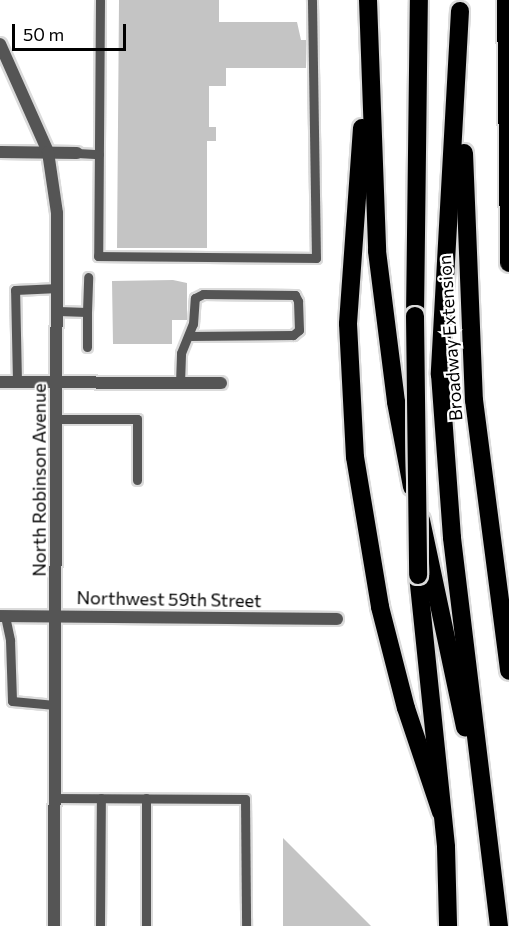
<!DOCTYPE html>
<html>
<head>
<meta charset="utf-8">
<style>
  body { margin:0 }
  #map { position:relative; width:509px; height:926px; overflow:hidden; background:#fff; font-family:Commissioner,sans-serif }
  div>[style] { position:absolute }
  .building>* { inset:0; background:#c4c4c4 }
  .roads { filter:drop-shadow(2px 0 #dbdbdb) drop-shadow(-2px 0 #dbdbdb) drop-shadow(0 2px #dbdbdb) drop-shadow(0 -2px #dbdbdb) }
  .service>* { height:9px; margin:-4.5px; padding:0 4.5px; transform-origin:4.5px; border-radius:4.5px; background:#555 }
  .minor>* { height:12px; margin:-6px; padding:0 6px; transform-origin:6px; border-radius:6px; background:#555 }
  .tertiary>* { height:12px; margin:-6px; padding:0 6px; transform-origin:6px; border-radius:6px; background:#555 }
  .motorway>* { height:18px; margin:-9px; padding:0 9px; transform-origin:9px; border-radius:9px; background:#000 }
  .bridges { filter:drop-shadow(2px 0 #dbdbdb) drop-shadow(-2px 0 #dbdbdb) drop-shadow(0 2px #dbdbdb) drop-shadow(0 -2px #dbdbdb) }
  .motorway-bridge>* { height:18px; margin:-9px; padding:0 9px; transform-origin:9px; border-radius:9px; background:#000 }
  span { translate:-50% -50%; white-space:nowrap; text-align:center; line-height:1.15; -webkit-text-stroke:4.5px #fff; paint-order:stroke }
  .street-label { font-size:18px; color:#000 }
  .scale { position:absolute; left:12px; top:24px; width:114px; height:27px; box-sizing:border-box; border:3px solid #000; border-top:0; padding-left:8px; font-size:18px; line-height:21px; white-space:nowrap; color:#000; -webkit-text-stroke:4px #fff; paint-order:stroke }
</style>
</head>
<body>
<div id="map">
  <div class="building">
    <i style="clip-path:polygon(119px 0,219px 0,219px 22px,297px 22px,301px 40px,306px 40px,306px 68px,226px 68px,226px 86px,209px 86px,209px 127px,216px 127px,216px 141px,207px 141px,207px 248px,117px 248px)"></i>
    <i style="clip-path:polygon(173px 280px,187px 283px,187px 320px,172px 320px,172px 344px,113px 344px,112px 281px)"></i>
    <i style="clip-path:polygon(283px 838px,371px 926px,283px 926px)"></i>
  </div>
  <div class="roads">
    <div class="service">
      <i style="left:100px;top:0;width:256px;rotate:90.4deg"></i>
      <i style="left:98px;top:256px;width:218px;rotate:0.5deg"></i>
      <i style="left:316px;top:258px;width:258px;rotate:-90.9deg"></i>
      <i style="left:77px;top:153px;width:22px;rotate:3deg"></i>
      <i style="left:58px;top:311px;width:29px;rotate:2deg"></i>
      <i style="left:87px;top:312px;width:35px;rotate:-88deg"></i>
      <i style="left:87px;top:312px;width:35px;rotate:90deg"></i>
      <i style="left:17px;top:382px;width:92px;rotate:-91.2deg"></i>
      <i style="left:15px;top:290px;width:43px;rotate:-2.7deg"></i>
      <i style="left:180px;top:383px;width:30px;rotate:-88deg"></i>
      <i style="left:181px;top:353px;width:31px;rotate:-68deg"></i>
      <i style="left:193px;top:324px;width:26px;rotate:-86deg"></i>
      <i style="left:195px;top:298px;width:9px;rotate:-27deg"></i>
      <i style="left:203px;top:294px;width:92px;rotate:0.6deg"></i>
      <i style="left:295px;top:295px;width:7px;rotate:63deg"></i>
      <i style="left:298px;top:301px;width:29px;rotate:88deg"></i>
      <i style="left:299px;top:330px;width:8px;rotate:140deg"></i>
      <i style="left:293px;top:335px;width:103px;rotate:179.4deg"></i>
      <i style="left:57px;top:419px;width:80px"></i>
      <i style="left:137px;top:419px;width:61px;rotate:90deg"></i>
      <i style="left:5px;top:616px;width:25px;rotate:78deg"></i>
      <i style="left:10px;top:640px;width:61px;rotate:88.1deg"></i>
      <i style="left:12px;top:701px;width:43px;rotate:5.3deg"></i>
      <i style="left:55px;top:798px;width:190px;rotate:0.3deg"></i>
      <i style="left:245px;top:799px;width:127px;rotate:89.5deg"></i>
      <i style="left:100px;top:926px;width:128px;rotate:-89.6deg"></i>
      <i style="left:146px;top:926px;width:128px;rotate:-90deg"></i>
    </div>
    <div class="minor">
      <i style="left:0;top:152px;width:77px;rotate:0.7deg"></i>
      <i style="left:0;top:382px;width:221px;rotate:0.3deg"></i>
      <i style="left:0;top:616px;width:337px;rotate:0.5deg"></i>
    </div>
    <div class="tertiary">
      <i style="left:0;top:44px;width:118px;rotate:66deg"></i>
      <i style="left:48px;top:152px;width:62px;rotate:81.6deg"></i>
      <i style="left:57px;top:213px;width:713px;rotate:90.24deg"></i>
    </div>
    <div class="motorway">
      <i style="left:368px;top:0;width:251px;rotate:87.9deg"></i>
      <i style="left:377px;top:251px;width:152px;rotate:82.8deg"></i>
      <i style="left:396px;top:402px;width:86px;rotate:79.3deg"></i>
      <i style="left:506px;top:0;width:263px;rotate:89.3deg"></i>
      <i style="left:460px;top:11px;width:364px;rotate:93.2deg"></i>
      <i style="left:440px;top:374px;width:164px;rotate:85.8deg"></i>
      <i style="left:452px;top:538px;width:391px;rotate:83.1deg"></i>
      <i style="left:362px;top:128px;width:196px;rotate:94.1deg"></i>
      <i style="left:348px;top:324px;width:133px;rotate:87deg"></i>
      <i style="left:355px;top:457px;width:152px;rotate:80.5deg"></i>
      <i style="left:380px;top:607px;width:104px;rotate:75.6deg"></i>
      <i style="left:406px;top:708px;width:110px;rotate:71.4deg"></i>
      <i style="left:464px;top:153px;width:247px;rotate:87.7deg"></i>
      <i style="left:474px;top:400px;width:273px;rotate:82.6deg"></i>
      <i style="left:415px;top:316px;width:316px;rotate:-89.3deg"></i>
      <i style="left:421px;top:520px;width:212px;rotate:78deg"></i>
      <i style="left:418px;top:575px;width:273px;rotate:84.1deg"></i>
      <i style="left:446px;top:847px;width:79px;rotate:88.5deg"></i>
    </div>
  </div>
  <div class="bridges">
    <div class="motorway-bridge">
      <i style="left:415px;top:316px;width:259px;rotate:89.3deg"></i>
    </div>
  </div>
  <div class="street-label">
    <span style="left:450px;top:338px;rotate:-94deg">Broadway Extension</span>
    <span style="left:39px;top:480px;rotate:-90deg">North Robinson Avenue</span>
    <span style="left:169px;top:599px;rotate:1deg">Northwest 59th Street</span>
  </div>
  <div class="scale">50 m</div>
</div>
</body>
</html>
